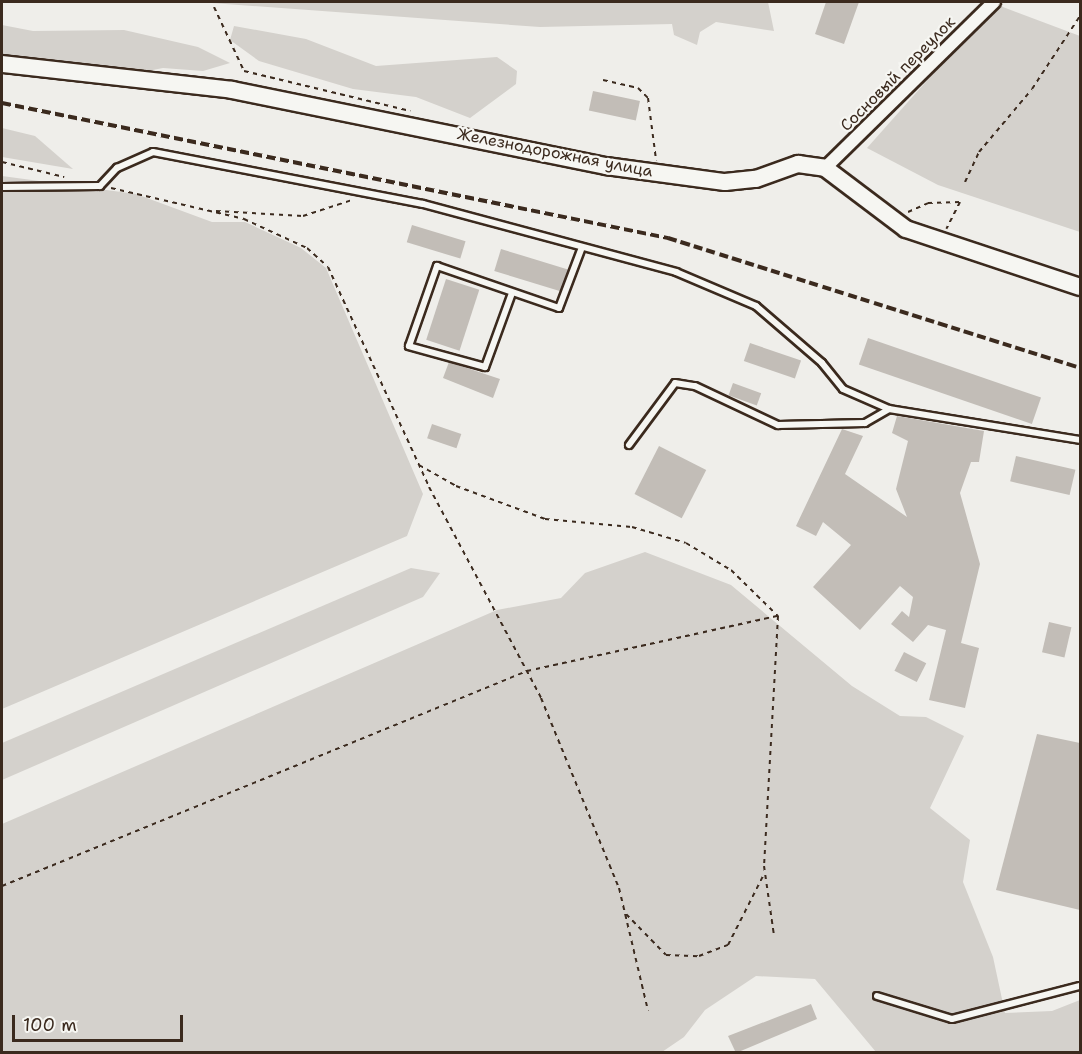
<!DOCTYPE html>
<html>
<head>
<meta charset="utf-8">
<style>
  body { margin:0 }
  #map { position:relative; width:1082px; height:1054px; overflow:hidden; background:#efeeea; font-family:"Shantell Sans",sans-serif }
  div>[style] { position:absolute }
  .green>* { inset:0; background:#d4d1cc }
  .building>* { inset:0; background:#c2bdb7; transform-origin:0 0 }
  .path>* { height:2px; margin-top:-1px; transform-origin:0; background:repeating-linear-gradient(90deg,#3b2a1e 0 4.5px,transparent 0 9px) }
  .roads { filter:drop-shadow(2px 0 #3b2a1e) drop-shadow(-2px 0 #3b2a1e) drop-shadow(0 2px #3b2a1e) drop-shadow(0 -2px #3b2a1e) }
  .lane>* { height:6px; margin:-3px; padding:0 3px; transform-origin:3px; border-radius:3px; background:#f6f6f2 }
  .street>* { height:12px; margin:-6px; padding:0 6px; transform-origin:6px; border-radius:6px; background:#f6f6f2 }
  .secondary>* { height:16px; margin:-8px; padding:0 8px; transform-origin:8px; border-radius:8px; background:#f6f6f2 }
  .rail>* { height:4px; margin-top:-2px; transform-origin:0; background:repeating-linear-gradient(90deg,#3b2a1e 0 9px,transparent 0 13.5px) }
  span { translate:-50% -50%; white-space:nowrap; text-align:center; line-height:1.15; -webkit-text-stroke:4.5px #f6f6f2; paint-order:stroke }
  .street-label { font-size:16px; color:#3b2a1e }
  .frame { position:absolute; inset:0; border:3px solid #3b2a1e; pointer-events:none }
  .scale { position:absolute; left:12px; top:1015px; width:171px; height:27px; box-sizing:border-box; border:3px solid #3b2a1e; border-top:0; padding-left:8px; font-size:18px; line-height:21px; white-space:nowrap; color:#3b2a1e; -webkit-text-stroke:4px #f6f6f2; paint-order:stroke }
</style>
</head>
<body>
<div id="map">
  <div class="green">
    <i style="clip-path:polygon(198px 2px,768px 2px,774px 31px,716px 22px,700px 32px,697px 45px,674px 35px,672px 24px,540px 27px)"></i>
    <i style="clip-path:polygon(995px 4px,1080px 36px,1080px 232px,938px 185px,867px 148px)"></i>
    <i style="clip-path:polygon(2px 25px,33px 31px,124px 30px,198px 47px,230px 63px,203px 71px,163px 68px,122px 76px,2px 57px)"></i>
    <i style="clip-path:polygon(234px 26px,306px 39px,376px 66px,497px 57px,517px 71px,516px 84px,470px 118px,416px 97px,353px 89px,259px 61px,230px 40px)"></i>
    <i style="clip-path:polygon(2px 128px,35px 136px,73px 169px,2px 157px)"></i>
    <i style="clip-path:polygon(2px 176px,136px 194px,212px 222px,245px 222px,301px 248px,326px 268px,423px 494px,407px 536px,2px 709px)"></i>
    <i style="clip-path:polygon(645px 552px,731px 585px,852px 686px,900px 716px,926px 717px,964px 736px,930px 808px,970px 840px,963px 882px,993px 957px,1005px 1013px,1052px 1011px,1080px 1000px,1080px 1052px,876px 1052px,815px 979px,756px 976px,705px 1010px,684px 1037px,662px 1052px,2px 1052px,2px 824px,497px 610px,561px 598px,585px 573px)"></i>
    <i style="clip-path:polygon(411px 568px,440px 573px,423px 597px,2px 780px,2px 743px)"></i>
  </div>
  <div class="building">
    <i style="clip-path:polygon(826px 2px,859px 2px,844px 44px,815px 34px)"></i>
    <i style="left:593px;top:91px;width:48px;height:20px;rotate:12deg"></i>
    <i style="left:412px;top:225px;width:56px;height:18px;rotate:17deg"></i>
    <i style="left:501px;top:249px;width:70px;height:23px;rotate:17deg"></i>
    <i style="left:446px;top:279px;width:35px;height:64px;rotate:18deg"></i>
    <i style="left:868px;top:338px;width:183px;height:28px;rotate:19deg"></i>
    <i style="left:750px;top:343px;width:54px;height:19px;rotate:19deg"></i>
    <i style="clip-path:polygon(449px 362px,500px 379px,493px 398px,443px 378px)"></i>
    <i style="left:733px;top:383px;width:30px;height:13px;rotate:20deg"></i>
    <i style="clip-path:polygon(897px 416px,984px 431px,979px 462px,971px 462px,960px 493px,980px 564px,961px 643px,979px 648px,965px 708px,929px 700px,946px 630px,928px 625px,913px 642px,891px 624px,902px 611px,909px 617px,913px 597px,900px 586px,860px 630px,813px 587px,851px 545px,823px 522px,816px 536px,796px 526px,842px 429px,863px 436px,845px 474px,907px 517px,896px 489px,908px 441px,892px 433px)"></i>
    <i style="left:432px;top:424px;width:31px;height:15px;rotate:19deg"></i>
    <i style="left:659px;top:446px;width:53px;height:54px;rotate:27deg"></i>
    <i style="left:1016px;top:456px;width:61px;height:26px;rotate:13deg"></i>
    <i style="left:1049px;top:622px;width:23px;height:31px;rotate:13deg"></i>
    <i style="left:904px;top:652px;width:25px;height:21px;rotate:27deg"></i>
    <i style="clip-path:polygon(1037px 734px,1080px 743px,1080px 910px,996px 890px)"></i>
    <i style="clip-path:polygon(811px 1004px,817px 1019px,736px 1053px,728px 1036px)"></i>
  </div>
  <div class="path">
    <i style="left:214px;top:7px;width:71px;rotate:64.9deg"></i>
    <i style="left:244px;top:71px;width:171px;rotate:13.5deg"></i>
    <i style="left:603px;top:80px;width:36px;rotate:13deg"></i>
    <i style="left:638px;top:88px;width:14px;rotate:45deg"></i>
    <i style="left:648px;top:98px;width:63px;rotate:82.6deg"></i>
    <i style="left:2px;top:162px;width:64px;rotate:13.6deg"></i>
    <i style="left:965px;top:182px;width:33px;rotate:-65deg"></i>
    <i style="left:979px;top:152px;width:82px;rotate:-49.9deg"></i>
    <i style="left:1032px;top:89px;width:87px;rotate:-56.7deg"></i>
    <i style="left:111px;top:188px;width:137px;rotate:13.1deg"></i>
    <i style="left:244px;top:219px;width:69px;rotate:24.7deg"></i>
    <i style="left:307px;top:248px;width:28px;rotate:42deg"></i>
    <i style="left:328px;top:267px;width:242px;rotate:65.3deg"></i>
    <i style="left:429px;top:487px;width:239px;rotate:62deg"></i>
    <i style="left:541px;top:698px;width:205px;rotate:67.7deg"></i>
    <i style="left:619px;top:888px;width:126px;rotate:76.7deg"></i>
    <i style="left:216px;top:211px;width:87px;rotate:3.3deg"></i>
    <i style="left:303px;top:216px;width:52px;rotate:-18.1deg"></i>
    <i style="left:908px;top:212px;width:22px;rotate:-24deg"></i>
    <i style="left:928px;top:203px;width:32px;rotate:-2deg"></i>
    <i style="left:960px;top:202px;width:30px;rotate:117deg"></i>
    <i style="left:419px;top:465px;width:43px;rotate:29.6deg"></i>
    <i style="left:456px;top:486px;width:95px;rotate:20.3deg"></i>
    <i style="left:545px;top:519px;width:87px;rotate:5.3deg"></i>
    <i style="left:632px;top:527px;width:56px;rotate:16.5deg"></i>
    <i style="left:686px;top:543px;width:52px;rotate:31deg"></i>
    <i style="left:731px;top:570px;width:66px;rotate:44.4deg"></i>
    <i style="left:778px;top:616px;width:250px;rotate:93.2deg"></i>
    <i style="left:764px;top:866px;width:70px;rotate:81.8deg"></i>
    <i style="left:2px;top:886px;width:567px;rotate:-22.27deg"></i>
    <i style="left:527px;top:671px;width:257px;rotate:-12.4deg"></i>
    <i style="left:626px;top:914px;width:57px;rotate:45.7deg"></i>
    <i style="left:666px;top:955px;width:33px;rotate:2deg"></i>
    <i style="left:699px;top:956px;width:31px;rotate:-21deg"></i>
    <i style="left:728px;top:945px;width:77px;rotate:-63.1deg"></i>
  </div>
  <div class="roads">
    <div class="lane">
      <i style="left:2px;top:187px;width:98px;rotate:-0.6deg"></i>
      <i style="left:100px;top:186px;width:25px;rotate:-47deg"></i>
      <i style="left:117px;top:168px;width:39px;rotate:-24deg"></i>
      <i style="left:153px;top:152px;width:275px;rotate:10.9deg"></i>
      <i style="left:423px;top:204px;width:262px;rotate:15deg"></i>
      <i style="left:676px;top:272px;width:87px;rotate:23deg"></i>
      <i style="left:756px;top:306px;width:87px;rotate:40.8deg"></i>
      <i style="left:822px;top:363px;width:33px;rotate:51deg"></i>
      <i style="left:843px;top:389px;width:50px;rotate:23.5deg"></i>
      <i style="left:512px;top:293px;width:79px;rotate:110deg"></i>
      <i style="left:485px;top:367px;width:79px;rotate:-164.6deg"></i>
      <i style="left:409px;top:346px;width:85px;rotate:-70.7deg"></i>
      <i style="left:437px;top:266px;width:129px;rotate:19deg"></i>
      <i style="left:559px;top:308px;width:65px;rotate:-69.3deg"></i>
      <i style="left:629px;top:445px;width:77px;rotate:-53.4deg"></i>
      <i style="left:675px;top:383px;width:20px;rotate:9deg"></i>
      <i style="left:695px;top:386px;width:92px;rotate:25.2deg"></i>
      <i style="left:778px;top:425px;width:87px;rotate:-1.3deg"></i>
      <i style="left:865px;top:423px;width:28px;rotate:-30deg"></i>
      <i style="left:889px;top:409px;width:193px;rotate:9.2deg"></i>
      <i style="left:877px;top:996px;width:78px;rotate:17deg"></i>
      <i style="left:952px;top:1019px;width:132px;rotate:-14.5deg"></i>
    </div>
    <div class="street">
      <i style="left:825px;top:168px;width:237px;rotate:-44.5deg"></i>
    </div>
    <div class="secondary">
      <i style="left:2px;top:64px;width:231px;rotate:6.4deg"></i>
      <i style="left:232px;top:90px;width:382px;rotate:11.5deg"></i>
      <i style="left:606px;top:166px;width:120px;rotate:7.7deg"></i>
      <i style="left:725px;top:182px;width:31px;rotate:-6deg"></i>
      <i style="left:756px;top:179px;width:45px;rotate:-19.7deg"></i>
      <i style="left:798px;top:164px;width:27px;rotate:8deg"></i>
      <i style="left:825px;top:168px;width:101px;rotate:37deg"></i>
      <i style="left:906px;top:229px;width:183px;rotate:18.4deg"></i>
    </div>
  </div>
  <div class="rail">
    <i style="left:2px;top:103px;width:680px;rotate:11.46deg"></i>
    <i style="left:668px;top:238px;width:432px;rotate:17.5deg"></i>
  </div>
  <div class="street-label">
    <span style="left:898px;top:74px;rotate:-45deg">Сосновый переулок</span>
    <span style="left:555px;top:153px;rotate:11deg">Железнодорожная улица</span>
  </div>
  <div class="frame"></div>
  <div class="scale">100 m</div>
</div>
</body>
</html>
